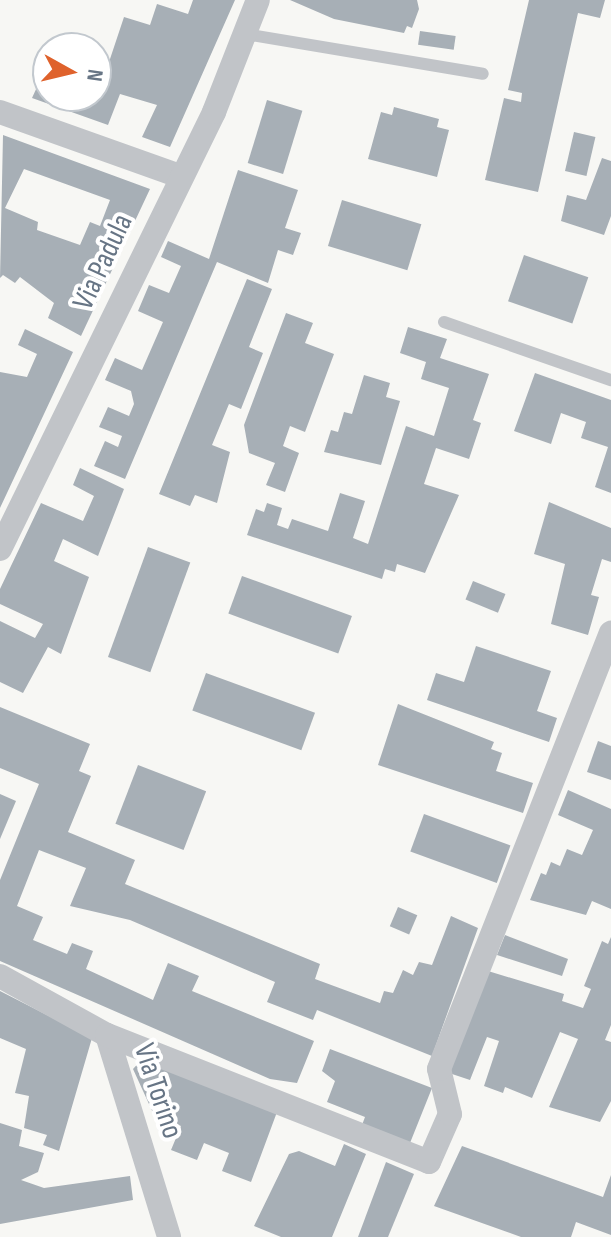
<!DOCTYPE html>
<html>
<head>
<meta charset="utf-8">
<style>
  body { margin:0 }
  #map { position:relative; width:611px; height:1237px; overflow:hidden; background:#f7f7f4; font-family:"Sofia Sans Condensed",sans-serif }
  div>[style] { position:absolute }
  .building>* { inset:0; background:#a7afb6; transform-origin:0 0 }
  .lane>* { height:12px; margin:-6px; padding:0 6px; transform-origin:6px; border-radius:6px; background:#c1c4c8 }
  .street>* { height:24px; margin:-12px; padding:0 12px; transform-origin:12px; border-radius:12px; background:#c1c4c8 }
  span { translate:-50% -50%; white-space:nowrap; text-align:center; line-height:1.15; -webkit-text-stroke:8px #fff; paint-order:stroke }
  .street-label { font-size:30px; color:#677585 }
  .north { position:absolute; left:32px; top:32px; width:80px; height:80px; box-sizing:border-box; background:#fff; border:2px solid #c2c8ce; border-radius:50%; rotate:98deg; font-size:22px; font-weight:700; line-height:32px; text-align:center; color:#677585 }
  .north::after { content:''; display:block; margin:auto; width:28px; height:36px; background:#df622c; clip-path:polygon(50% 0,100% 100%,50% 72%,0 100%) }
</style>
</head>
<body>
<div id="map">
  <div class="building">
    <i style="clip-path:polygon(193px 0,235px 0,170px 147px,142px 137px,157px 105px,120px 94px,108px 125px,32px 98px,48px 63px,48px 96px,96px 96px,96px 68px,106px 71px,124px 17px,150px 25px,157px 4px,188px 14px)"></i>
    <i style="clip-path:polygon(290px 0,417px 0,419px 9px,412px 28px,407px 26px,404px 33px,334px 19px)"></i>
    <i style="clip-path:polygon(529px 0,605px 0,600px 18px,578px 13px,538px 192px,485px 180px,504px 98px,521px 102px,522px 93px,508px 90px)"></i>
    <i style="left:420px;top:31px;width:36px;height:14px;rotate:8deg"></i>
    <i style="left:267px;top:100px;width:37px;height:66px;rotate:17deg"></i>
    <i style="clip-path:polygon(394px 107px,439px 119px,437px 127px,449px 130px,437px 177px,368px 159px,381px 112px,392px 115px)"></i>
    <i style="left:574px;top:132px;width:22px;height:40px;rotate:13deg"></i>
    <i style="clip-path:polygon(evenodd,3px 135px,150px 189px,81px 336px,48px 318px,54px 303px,20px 277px,15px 283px,3px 275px,0 278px,3px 135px,24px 169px,110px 200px,100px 226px,90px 222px,80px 245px,37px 230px,38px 222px,5px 208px,24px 169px)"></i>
    <i style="clip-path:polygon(602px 158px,611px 161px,611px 216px,604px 235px,561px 221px,567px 195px,586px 200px)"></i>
    <i style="clip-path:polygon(238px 170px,298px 190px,285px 228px,301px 233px,293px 255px,278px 250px,268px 283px,217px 262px,125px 479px,94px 466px,105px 441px,118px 447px,122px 436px,99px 427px,108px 407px,129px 416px,134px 404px,131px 391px,105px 380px,115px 358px,142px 370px,163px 322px,138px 311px,149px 285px,169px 293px,181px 266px,161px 257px,168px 241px,209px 259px)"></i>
    <i style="left:342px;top:200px;width:83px;height:48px;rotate:17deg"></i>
    <i style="left:524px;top:255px;width:68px;height:49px;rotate:19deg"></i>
    <i style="clip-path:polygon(247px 279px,272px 289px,249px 347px,263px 353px,241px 409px,229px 404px,212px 445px,230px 452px,217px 503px,195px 495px,190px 506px,159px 494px)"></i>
    <i style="clip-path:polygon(286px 313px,313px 323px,305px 343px,334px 354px,305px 432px,290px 426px,283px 446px,299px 453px,285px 492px,266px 485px,275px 463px,249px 453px,244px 425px)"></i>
    <i style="clip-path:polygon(408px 327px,447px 339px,440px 358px,489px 374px,473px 420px,481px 423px,469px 459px,436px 448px,424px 484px,459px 495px,425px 573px,397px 564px,395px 572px,385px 569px,382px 579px,247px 535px,256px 509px,264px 512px,267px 503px,282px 508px,277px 525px,288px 529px,292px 519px,328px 531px,340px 493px,365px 501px,353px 538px,368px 544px,406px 426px,434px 436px,449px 388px,421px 379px,426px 362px,400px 353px)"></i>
    <i style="clip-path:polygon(25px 329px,73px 352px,0 508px,0 372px,27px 377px,37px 354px,18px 345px)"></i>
    <i style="clip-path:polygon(535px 373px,611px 400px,611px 493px,595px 487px,608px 447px,581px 438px,586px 422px,561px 413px,551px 444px,514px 431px)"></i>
    <i style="clip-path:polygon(364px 375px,390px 383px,386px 397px,400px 401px,381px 465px,324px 452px,331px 430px,338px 432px,344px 412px,352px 414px)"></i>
    <i style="clip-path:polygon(80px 468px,124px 489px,98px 556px,63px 539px,54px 561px,89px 577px,61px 654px,48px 647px,23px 693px,0 682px,0 621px,35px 638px,43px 624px,0 604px,0 589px,41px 503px,83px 521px,94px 496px,73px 485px)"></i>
    <i style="clip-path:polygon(549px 502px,611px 528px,611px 562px,602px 559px,591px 595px,599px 597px,588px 635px,551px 624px,565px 564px,534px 554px)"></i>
    <i style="left:148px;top:547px;width:45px;height:117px;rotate:20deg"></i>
    <i style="left:242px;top:576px;width:117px;height:40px;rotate:20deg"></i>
    <i style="left:473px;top:581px;width:35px;height:20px;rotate:22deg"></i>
    <i style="clip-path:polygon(476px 646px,551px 671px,537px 711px,557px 718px,549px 742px,427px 700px,436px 673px,464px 682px)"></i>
    <i style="left:206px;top:673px;width:116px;height:40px;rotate:20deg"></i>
    <i style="clip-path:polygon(398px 704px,494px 742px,491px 749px,502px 753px,496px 771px,533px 783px,523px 813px,378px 765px)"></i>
    <i style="clip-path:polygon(0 707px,90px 744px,79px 771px,91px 776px,68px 832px,135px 860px,125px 884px,320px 964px,315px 979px,380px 1003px,384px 991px,393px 993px,403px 970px,413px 975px,419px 962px,432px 965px,451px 916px,478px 928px,432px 1056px,317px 1010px,313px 1020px,267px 1002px,275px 982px,130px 920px,70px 906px,86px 868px,39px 850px,17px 906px,43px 917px,33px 940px,67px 954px,72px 943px,93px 951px,86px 969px,153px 1000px,168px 963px,199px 976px,192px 991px,314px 1041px,297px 1083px,270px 1079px,0 961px,0 880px,39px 784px,0 768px)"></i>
    <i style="clip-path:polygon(598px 741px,611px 746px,611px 780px,587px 772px)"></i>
    <i style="left:138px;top:765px;width:73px;height:63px;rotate:21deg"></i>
    <i style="clip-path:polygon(568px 790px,611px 809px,611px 909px,592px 901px,586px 915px,530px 900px,541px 873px,546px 875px,551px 862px,560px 866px,567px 849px,582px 855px,593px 830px,558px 815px)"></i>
    <i style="clip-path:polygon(0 794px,16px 801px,0 839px)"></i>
    <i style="left:424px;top:814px;width:92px;height:40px;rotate:20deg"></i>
    <i style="left:398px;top:907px;width:21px;height:21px;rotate:23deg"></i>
    <i style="clip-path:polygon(505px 935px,568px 959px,562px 976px,497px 955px)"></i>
    <i style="clip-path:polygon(611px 937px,611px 1025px,605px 1040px,611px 1042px,611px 1101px,600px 1122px,549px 1107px,578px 1039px,560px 1032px,532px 1098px,505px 1087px,503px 1093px,484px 1086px,499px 1041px,487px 1037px,470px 1080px,446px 1072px,488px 971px,564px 994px,562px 1001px,583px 1008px,591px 989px,584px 986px,602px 941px,608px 944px)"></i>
    <i style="clip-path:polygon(0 991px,92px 1038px,59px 1151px,43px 1145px,47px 1135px,24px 1128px,29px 1096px,15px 1093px,26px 1049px,0 1038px)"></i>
    <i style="clip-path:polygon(330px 1049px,432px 1088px,410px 1143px,362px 1125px,365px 1117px,327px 1102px,335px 1081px,322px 1071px)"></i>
    <i style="clip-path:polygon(145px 1056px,277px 1112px,251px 1182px,222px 1171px,229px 1153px,204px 1143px,197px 1160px,171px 1150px,181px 1126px,154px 1115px,133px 1069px)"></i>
    <i style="clip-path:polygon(0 1123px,22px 1130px,19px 1146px,44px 1153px,38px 1172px,21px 1180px,44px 1188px,130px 1176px,133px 1200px,0 1224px)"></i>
    <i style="clip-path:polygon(344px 1144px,366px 1154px,332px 1237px,281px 1237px,254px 1226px,289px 1154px,299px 1151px,335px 1166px)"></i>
    <i style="clip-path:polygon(462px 1146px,603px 1197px,611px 1175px,611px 1235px,576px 1222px,571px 1237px,521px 1237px,434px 1206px)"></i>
    <i style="clip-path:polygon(386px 1162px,414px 1174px,388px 1237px,358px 1237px)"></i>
  </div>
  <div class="lane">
    <i style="left:245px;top:34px;width:241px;rotate:9.5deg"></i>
    <i style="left:444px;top:322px;width:177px;rotate:19.2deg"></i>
  </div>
  <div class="street">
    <i style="left:0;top:112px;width:191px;rotate:19.6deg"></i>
    <i style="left:0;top:549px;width:487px;rotate:-63.9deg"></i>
    <i style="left:214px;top:112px;width:120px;rotate:-68.6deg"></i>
    <i style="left:0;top:976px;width:122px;rotate:28.9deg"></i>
    <i style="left:107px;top:1035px;width:211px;rotate:72.9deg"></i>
    <i style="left:107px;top:1035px;width:346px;rotate:21.5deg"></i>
    <i style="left:429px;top:1162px;width:52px;rotate:-66.4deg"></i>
    <i style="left:450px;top:1114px;width:46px;rotate:-103.7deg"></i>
    <i style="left:439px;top:1069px;width:469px;rotate:-68.5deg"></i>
  </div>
  <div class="street-label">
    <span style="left:103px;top:262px;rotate:-65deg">Via Padula</span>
    <span style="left:158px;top:1091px;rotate:72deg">Via Torino</span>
  </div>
  <div class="north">N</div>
</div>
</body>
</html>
